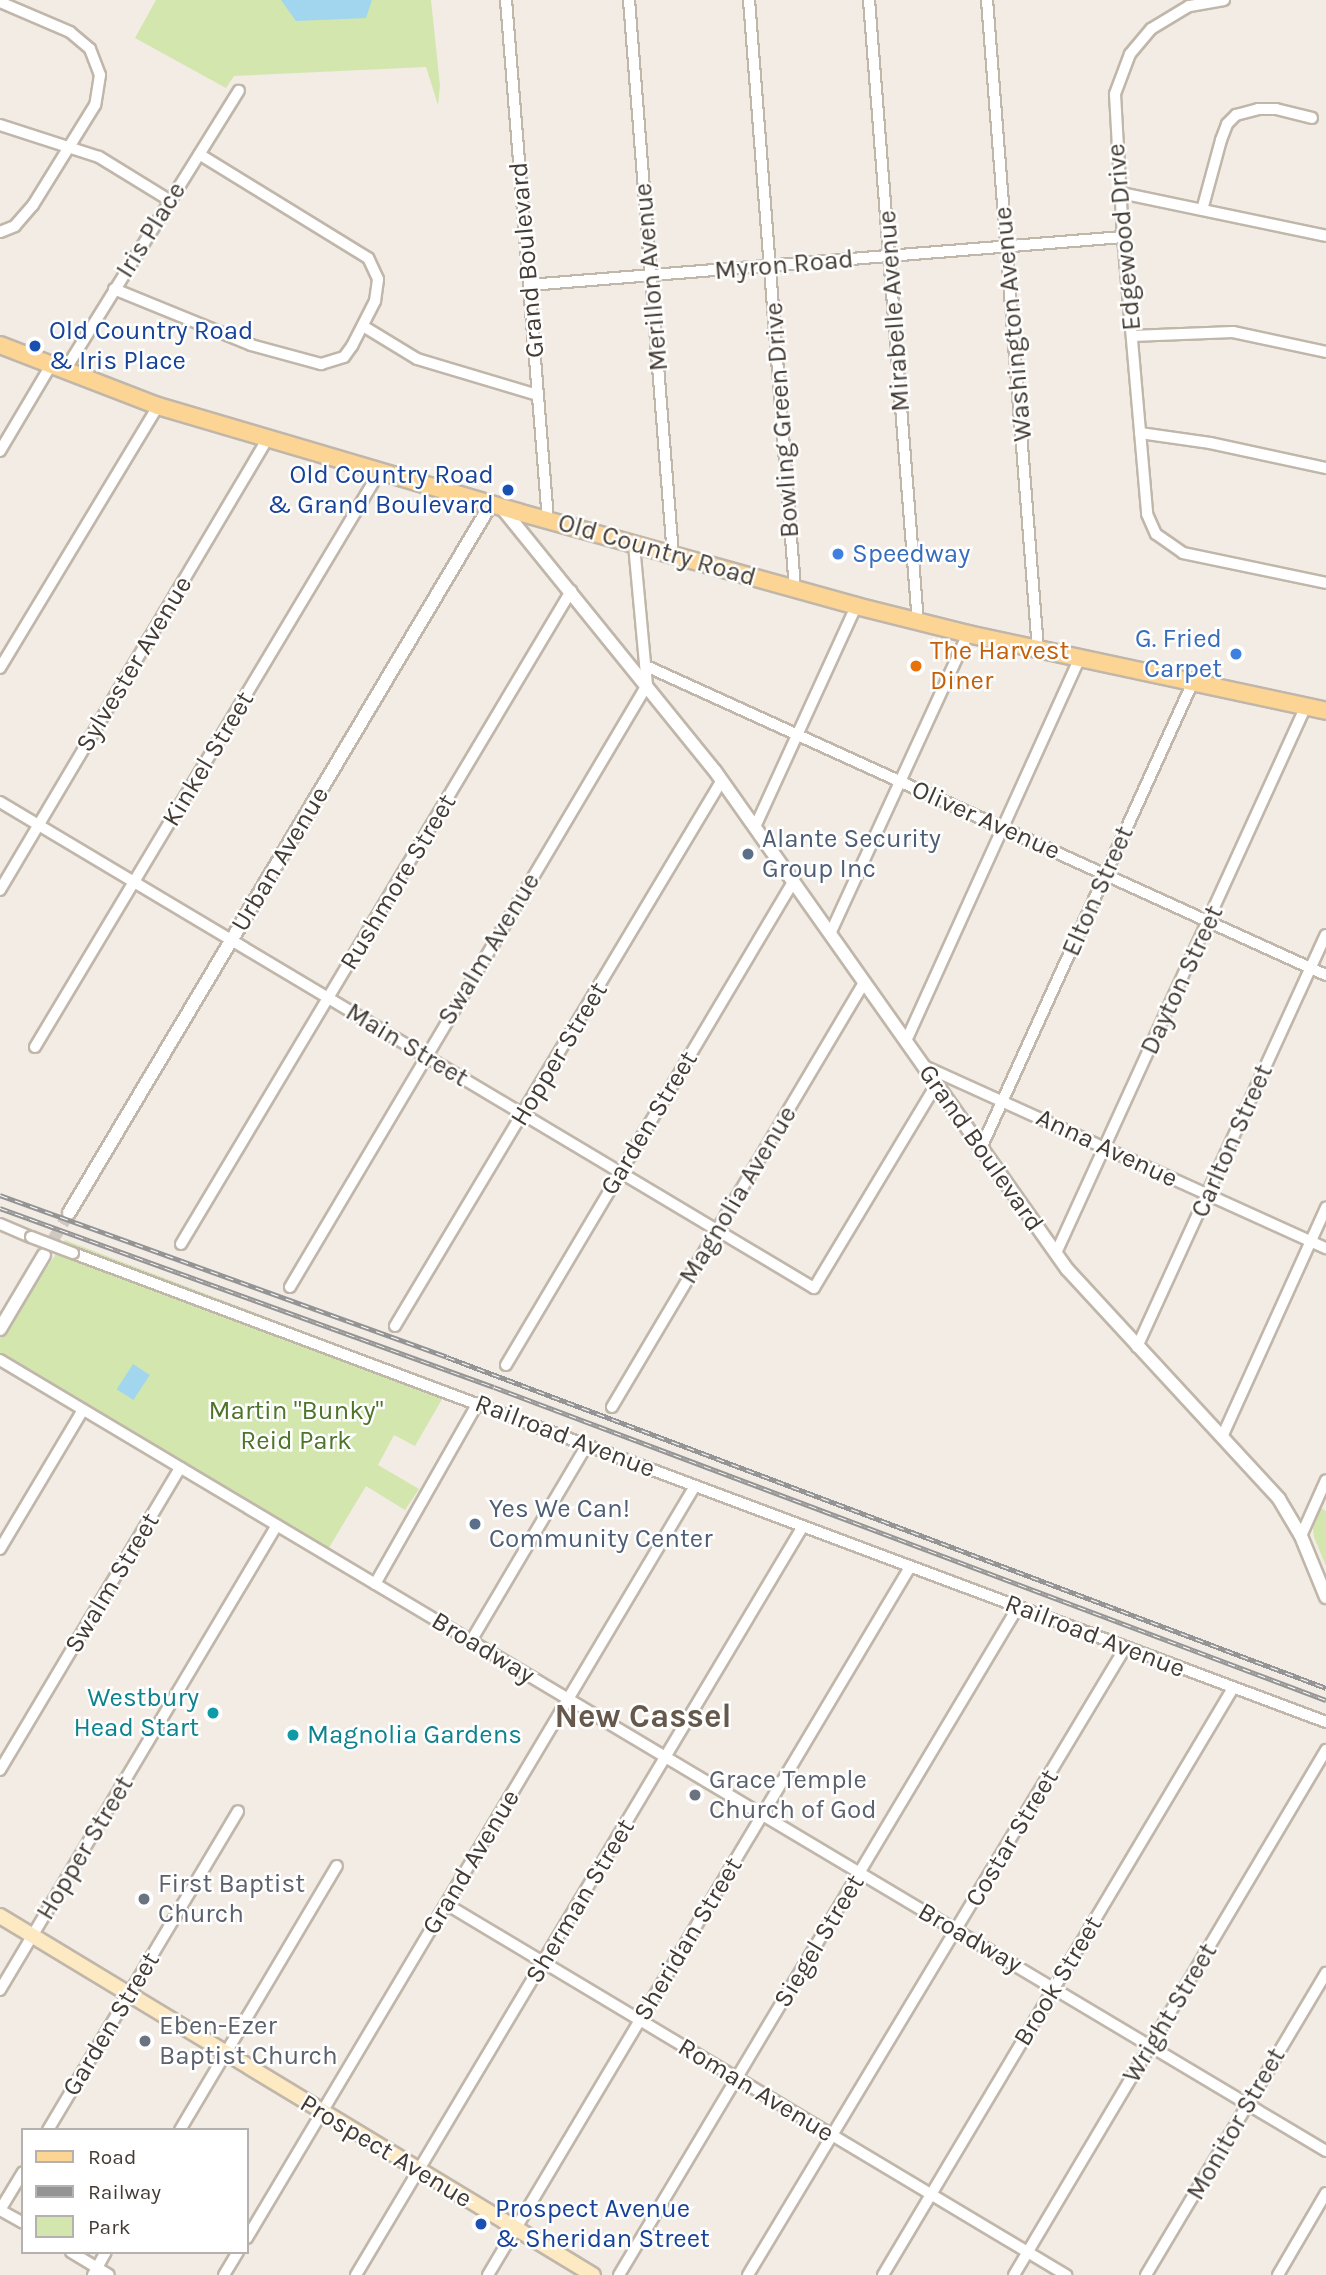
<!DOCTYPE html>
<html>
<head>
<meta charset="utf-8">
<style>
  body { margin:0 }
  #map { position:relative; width:1326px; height:2275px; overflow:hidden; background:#f2ece4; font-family:Karla,sans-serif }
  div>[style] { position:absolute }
  .green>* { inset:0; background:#d2e6ae }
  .water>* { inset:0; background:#a1d6ee; transform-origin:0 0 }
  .tertiary-tunnel>* { height:12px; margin-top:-6px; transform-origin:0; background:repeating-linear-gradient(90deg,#cfc9c1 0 12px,transparent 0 18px) }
  .roads { filter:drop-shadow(2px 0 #c0b6aa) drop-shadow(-2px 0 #c0b6aa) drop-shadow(0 2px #c0b6aa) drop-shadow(0 -2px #c0b6aa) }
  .minor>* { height:10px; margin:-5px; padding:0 5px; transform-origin:5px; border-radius:5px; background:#fff }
  .tertiary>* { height:12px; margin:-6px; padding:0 6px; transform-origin:6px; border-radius:6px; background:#fff }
  .secondary>* { height:14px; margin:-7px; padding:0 7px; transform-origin:7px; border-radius:7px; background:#fdeac3 }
  .primary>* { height:16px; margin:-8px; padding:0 8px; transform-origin:8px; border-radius:8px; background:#fcd494 }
  .rail>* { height:5px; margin-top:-2.5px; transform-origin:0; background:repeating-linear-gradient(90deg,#fff 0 8px,#949494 0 16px); box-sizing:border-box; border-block:2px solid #949494 }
  .bridges { filter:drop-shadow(2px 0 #c0b6aa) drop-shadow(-2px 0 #c0b6aa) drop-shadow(0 2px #c0b6aa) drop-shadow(0 -2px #c0b6aa) }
  .minor-bridge>* { height:10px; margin:-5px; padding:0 5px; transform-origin:5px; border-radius:5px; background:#fff }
  .dots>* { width:19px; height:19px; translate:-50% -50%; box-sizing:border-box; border:4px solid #fff; border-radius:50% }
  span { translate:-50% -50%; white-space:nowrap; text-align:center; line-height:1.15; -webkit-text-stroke:5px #fff; paint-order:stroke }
  .street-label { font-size:26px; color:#443c34 }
  .transit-label { font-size:26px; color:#164399 }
  .left { translate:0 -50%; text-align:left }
  .right { translate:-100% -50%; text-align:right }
  .shop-label { font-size:26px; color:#366cbe }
  .food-label { font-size:26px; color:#c56008 }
  .service-label { font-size:26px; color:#4e5e75 }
  .park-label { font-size:26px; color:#4d742a }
  .culture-label { font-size:26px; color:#0d838f }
  .worship-label { font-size:26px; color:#5b616d }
  .district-label { font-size:33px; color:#66594c; font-weight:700 }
  .legend { position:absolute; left:21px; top:2128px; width:228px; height:126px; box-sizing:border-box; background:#fff; border:2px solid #b4b1ae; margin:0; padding:9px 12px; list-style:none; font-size:21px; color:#443c34 }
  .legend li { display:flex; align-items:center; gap:14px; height:35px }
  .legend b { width:35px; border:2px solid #b4b1ae }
</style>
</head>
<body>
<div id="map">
  <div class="green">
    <i style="clip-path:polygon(156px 0,431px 0,440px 86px,438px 105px,426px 67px,234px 76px,226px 88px,135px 38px)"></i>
    <i style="clip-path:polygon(65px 1240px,449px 1387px,415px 1446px,394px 1435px,378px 1465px,419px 1489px,405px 1510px,366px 1486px,327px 1551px,0 1355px,0 1339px)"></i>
    <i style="clip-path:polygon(1321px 1508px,1326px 1511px,1326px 1566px,1314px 1537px,1313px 1528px)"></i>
  </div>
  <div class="water">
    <i style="clip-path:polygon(281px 0,372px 0,366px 18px,296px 21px)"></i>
    <i style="left:133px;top:1364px;width:20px;height:30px;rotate:33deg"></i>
  </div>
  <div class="tertiary-tunnel">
    <i style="left:44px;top:1255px;width:49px;rotate:-59.2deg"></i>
  </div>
  <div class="roads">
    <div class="minor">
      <i style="left:506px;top:0;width:522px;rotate:85.38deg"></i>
      <i style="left:629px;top:0;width:557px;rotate:85.47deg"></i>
      <i style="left:749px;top:0;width:591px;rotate:85.53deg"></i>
      <i style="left:869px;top:0;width:624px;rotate:85.5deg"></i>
      <i style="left:987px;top:0;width:651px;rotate:85.51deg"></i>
      <i style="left:1224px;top:0;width:36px;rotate:170deg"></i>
      <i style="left:1189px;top:6px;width:44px;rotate:148.8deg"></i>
      <i style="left:1151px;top:29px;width:33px;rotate:130deg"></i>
      <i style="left:1130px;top:54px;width:43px;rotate:110.6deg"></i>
      <i style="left:1115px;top:94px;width:143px;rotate:86.8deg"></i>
      <i style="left:1123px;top:237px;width:278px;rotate:85deg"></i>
      <i style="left:1147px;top:514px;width:22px;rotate:66deg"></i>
      <i style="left:1156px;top:534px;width:33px;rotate:35deg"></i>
      <i style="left:1183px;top:553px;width:146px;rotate:11.8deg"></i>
      <i style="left:0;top:2px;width:76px;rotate:23.2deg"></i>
      <i style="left:70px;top:32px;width:26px;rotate:40deg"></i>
      <i style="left:90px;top:49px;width:28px;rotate:69deg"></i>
      <i style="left:100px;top:75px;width:30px;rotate:99deg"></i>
      <i style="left:95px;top:105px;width:118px;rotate:121.8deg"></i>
      <i style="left:33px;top:205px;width:28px;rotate:131deg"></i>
      <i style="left:15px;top:226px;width:16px;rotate:158deg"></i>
      <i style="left:0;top:125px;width:104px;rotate:17.9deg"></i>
      <i style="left:99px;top:157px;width:82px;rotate:31.6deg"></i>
      <i style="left:1121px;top:193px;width:209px;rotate:11.8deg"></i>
      <i style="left:1202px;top:210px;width:73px;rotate:-74.8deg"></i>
      <i style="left:1221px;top:140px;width:17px;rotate:-69deg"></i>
      <i style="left:1227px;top:124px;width:13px;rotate:-45deg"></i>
      <i style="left:1236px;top:115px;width:23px;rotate:-15deg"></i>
      <i style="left:1258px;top:109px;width:18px"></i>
      <i style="left:1276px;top:109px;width:37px;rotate:14deg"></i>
      <i style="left:529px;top:285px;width:596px;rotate:-4.62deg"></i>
      <i style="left:114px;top:289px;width:148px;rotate:22.2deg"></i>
      <i style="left:251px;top:345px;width:73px;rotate:15.2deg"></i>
      <i style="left:321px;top:364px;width:24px;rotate:-17deg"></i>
      <i style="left:344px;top:357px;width:14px;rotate:-54deg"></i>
      <i style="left:352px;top:346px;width:51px;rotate:-62.9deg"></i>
      <i style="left:375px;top:301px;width:22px;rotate:-82deg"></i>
      <i style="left:378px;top:279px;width:23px;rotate:-115deg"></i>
      <i style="left:368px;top:258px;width:198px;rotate:-148.4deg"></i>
      <i style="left:363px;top:326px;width:63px;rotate:31.4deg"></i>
      <i style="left:417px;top:359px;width:126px;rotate:16.6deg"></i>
      <i style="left:1132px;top:336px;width:101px;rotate:-2.3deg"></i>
      <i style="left:1233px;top:332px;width:95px;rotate:12.1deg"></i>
      <i style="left:65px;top:370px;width:329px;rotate:-58.1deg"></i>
      <i style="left:1140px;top:433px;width:71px;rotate:8.1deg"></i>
      <i style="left:1210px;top:443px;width:119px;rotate:12.2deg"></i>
      <i style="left:0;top:451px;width:100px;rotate:-59.3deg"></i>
      <i style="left:646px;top:666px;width:747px;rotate:24.44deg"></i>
      <i style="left:0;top:668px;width:306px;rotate:-58.9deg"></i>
      <i style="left:0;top:802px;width:948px;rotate:30.84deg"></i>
      <i style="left:814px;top:1288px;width:237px;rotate:-59deg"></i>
      <i style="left:755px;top:827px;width:243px;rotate:-65.4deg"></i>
      <i style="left:0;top:890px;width:525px;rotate:-59.34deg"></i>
      <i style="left:830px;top:934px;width:330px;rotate:-65.3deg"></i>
      <i style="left:906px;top:1041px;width:421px;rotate:-65.6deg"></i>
      <i style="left:35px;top:1047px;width:671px;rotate:-59.08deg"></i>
      <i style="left:922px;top:1065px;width:444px;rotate:24.4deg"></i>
      <i style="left:981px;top:1148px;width:512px;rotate:-65.54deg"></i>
      <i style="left:0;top:1224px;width:34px;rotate:23deg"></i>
      <i style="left:181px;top:1244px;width:761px;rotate:-59.15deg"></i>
      <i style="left:73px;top:1253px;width:1338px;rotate:20.52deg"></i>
      <i style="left:1056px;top:1253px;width:601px;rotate:-65.44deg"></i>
      <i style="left:290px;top:1287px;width:700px;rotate:-59.33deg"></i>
      <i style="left:647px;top:685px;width:142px;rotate:-95.3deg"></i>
      <i style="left:395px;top:1326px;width:636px;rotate:-59.08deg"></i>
      <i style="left:1137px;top:1347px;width:453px;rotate:-65.4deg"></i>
      <i style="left:0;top:1360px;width:1544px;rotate:30.82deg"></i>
      <i style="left:506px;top:1365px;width:562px;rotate:-59.28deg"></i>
      <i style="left:612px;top:1407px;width:493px;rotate:-59.3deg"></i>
      <i style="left:1222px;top:1437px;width:252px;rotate:-65.6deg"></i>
      <i style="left:1301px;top:1536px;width:61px;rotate:-65.9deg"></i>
      <i style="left:0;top:1549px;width:162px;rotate:-59.2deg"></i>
      <i style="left:375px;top:1584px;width:208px;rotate:-60.4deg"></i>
      <i style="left:471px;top:1641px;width:228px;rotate:-59.4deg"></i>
      <i style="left:0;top:1770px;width:352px;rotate:-59.2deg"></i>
      <i style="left:446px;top:1904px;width:723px;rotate:30.9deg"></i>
      <i style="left:0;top:1990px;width:541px;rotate:-59.22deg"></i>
      <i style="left:48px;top:2130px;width:371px;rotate:-59.2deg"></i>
      <i style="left:180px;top:2130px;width:307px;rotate:-59.3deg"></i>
      <i style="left:0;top:2210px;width:44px;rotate:-58.8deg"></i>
      <i style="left:0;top:2210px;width:26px;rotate:29deg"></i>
      <i style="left:247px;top:2238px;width:875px;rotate:-59.22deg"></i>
      <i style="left:71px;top:2252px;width:44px;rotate:31.2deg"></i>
      <i style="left:93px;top:2275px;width:26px;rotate:-61deg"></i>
      <i style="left:224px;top:2275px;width:27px;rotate:-59deg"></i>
      <i style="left:356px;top:2275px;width:872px;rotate:-59.17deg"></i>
      <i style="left:488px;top:2275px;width:824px;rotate:-59.2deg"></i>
      <i style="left:619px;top:2275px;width:778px;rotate:-59.15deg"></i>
      <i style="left:748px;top:2275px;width:732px;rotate:-58.98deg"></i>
      <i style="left:883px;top:2275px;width:683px;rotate:-59.19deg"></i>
      <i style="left:1014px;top:2275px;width:611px;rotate:-59.28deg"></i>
      <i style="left:1146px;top:2275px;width:352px;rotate:-59.2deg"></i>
      <i style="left:1278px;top:2275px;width:95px;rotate:-59.7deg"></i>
    </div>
    <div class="tertiary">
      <i style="left:502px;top:508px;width:338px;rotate:51deg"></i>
      <i style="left:715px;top:771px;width:610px;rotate:54.75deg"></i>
      <i style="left:1067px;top:1269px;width:313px;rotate:47.3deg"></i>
      <i style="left:1279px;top:1499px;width:43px;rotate:59.3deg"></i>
      <i style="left:1301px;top:1536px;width:66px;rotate:67.7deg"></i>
      <i style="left:69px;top:1213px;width:825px;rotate:-59.24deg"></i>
      <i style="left:0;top:1329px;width:86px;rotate:-59.3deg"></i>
    </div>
    <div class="secondary">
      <i style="left:0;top:1916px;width:693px;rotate:31.19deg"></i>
    </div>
    <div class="primary">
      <i style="left:0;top:345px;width:169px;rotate:21.1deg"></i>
      <i style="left:158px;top:406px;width:375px;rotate:16.4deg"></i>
      <i style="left:518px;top:512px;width:351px;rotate:15.5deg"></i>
      <i style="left:856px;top:606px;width:115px;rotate:14deg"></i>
      <i style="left:968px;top:634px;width:366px;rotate:12.1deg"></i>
    </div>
  </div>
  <div class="rail">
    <i style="left:0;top:1195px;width:475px;rotate:19.9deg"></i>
    <i style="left:447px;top:1357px;width:939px;rotate:20.63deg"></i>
    <i style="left:0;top:1208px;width:525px;rotate:19.92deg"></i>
    <i style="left:494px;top:1387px;width:889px;rotate:20.62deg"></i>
  </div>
  <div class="bridges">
    <div class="minor-bridge">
      <i style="left:31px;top:1237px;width:45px;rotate:20.9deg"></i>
    </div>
  </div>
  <div class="dots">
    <i style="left:35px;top:346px;background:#1a4fb4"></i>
    <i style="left:508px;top:490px;background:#1a4fb4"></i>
    <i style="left:838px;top:554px;background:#3f7fe0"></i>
    <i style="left:1236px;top:654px;background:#3f7fe0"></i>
    <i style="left:916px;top:666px;background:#e8710a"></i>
    <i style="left:748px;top:854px;background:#5c6f8a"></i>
    <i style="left:475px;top:1524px;background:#5c6f8a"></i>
    <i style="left:213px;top:1713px;background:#0f9aa8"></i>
    <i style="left:293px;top:1735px;background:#0f9aa8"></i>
    <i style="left:695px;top:1795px;background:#6b7280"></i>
    <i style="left:144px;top:1899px;background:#6b7280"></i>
    <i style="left:145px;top:2041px;background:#6b7280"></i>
    <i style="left:481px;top:2224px;background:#1a4fb4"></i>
  </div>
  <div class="street-label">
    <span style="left:151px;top:230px;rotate:-58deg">Iris Place</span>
    <span style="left:1124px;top:237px;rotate:-95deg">Edgewood Drive</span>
    <span style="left:527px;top:260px;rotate:-95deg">Grand Boulevard</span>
    <span style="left:784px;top:265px;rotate:-5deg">Myron Road</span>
    <span style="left:651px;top:277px;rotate:-95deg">Merillon Avenue</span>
    <span style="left:894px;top:311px;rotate:-94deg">Mirabelle Avenue</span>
    <span style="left:1013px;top:324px;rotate:-95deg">Washington Avenue</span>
    <span style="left:782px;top:420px;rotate:-94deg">Bowling Green Drive</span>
    <span style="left:657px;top:550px;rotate:16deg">Old Country Road</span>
    <span style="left:134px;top:664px;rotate:-59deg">Sylvester Avenue</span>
    <span style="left:208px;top:759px;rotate:-59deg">Kinkel Street</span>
    <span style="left:986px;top:820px;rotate:24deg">Oliver Avenue</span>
    <span style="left:280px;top:859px;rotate:-59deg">Urban Avenue</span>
    <span style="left:398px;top:882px;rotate:-59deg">Rushmore Street</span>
    <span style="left:1098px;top:891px;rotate:-66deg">Elton Street</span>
    <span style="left:489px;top:949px;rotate:-59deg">Swalm Avenue</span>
    <span style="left:1182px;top:980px;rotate:-65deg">Dayton Street</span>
    <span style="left:407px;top:1045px;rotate:31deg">Main Street</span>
    <span style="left:559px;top:1054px;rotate:-59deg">Hopper Street</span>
    <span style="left:649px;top:1123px;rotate:-59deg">Garden Street</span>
    <span style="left:1232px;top:1141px;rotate:-66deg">Carlton Street</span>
    <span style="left:981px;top:1148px;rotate:55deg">Grand Boulevard</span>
    <span style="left:1107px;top:1148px;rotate:25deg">Anna Avenue</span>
    <span style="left:738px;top:1195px;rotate:-59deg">Magnolia Avenue</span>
    <span style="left:565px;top:1436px;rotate:21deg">Railroad Avenue</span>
    <span style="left:112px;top:1583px;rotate:-59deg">Swalm Street</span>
    <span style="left:1095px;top:1636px;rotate:21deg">Railroad Avenue</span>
    <span style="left:483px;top:1648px;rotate:31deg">Broadway</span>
    <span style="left:1012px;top:1838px;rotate:-59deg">Costar Street</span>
    <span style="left:85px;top:1848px;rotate:-59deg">Hopper Street</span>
    <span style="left:471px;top:1862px;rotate:-59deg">Grand Avenue</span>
    <span style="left:580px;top:1901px;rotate:-59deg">Sherman Street</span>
    <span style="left:970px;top:1938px;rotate:30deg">Broadway</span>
    <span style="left:688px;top:1939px;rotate:-59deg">Sheridan Street</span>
    <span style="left:819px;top:1941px;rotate:-59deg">Siegel Street</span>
    <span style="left:1058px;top:1981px;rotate:-59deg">Brook Street</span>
    <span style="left:1170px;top:2013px;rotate:-59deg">Wright Street</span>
    <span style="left:111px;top:2024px;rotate:-59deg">Garden Street</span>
    <span style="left:756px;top:2090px;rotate:31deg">Roman Avenue</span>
    <span style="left:1236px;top:2124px;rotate:-60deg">Monitor Street</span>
    <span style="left:386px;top:2151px;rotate:31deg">Prospect Avenue</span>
  </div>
  <div class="transit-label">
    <span class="left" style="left:49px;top:346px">Old Country Road<br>&amp; Iris Place</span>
    <span class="right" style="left:494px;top:490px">Old Country Road<br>&amp; Grand Boulevard</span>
    <span class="left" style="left:495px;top:2224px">Prospect Avenue<br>&amp; Sheridan Street</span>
  </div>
  <div class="shop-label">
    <span class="left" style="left:852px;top:554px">Speedway</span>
    <span class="right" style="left:1222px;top:654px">G. Fried<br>Carpet</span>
  </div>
  <div class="food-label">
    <span class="left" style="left:930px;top:666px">The Harvest<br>Diner</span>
  </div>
  <div class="service-label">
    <span class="left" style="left:762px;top:854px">Alante Security<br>Group Inc</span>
    <span class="left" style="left:489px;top:1524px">Yes We Can!<br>Community Center</span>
  </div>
  <div class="park-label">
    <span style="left:296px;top:1426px">Martin "Bunky"<br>Reid Park</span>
  </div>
  <div class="culture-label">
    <span class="right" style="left:199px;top:1713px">Westbury<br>Head Start</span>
    <span class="left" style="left:307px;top:1735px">Magnolia Gardens</span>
  </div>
  <div class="worship-label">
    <span class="left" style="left:709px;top:1795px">Grace Temple<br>Church of God</span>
    <span class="left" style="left:158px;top:1899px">First Baptist<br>Church</span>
    <span class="left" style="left:159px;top:2041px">Eben-Ezer<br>Baptist Church</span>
  </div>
  <div class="district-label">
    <span style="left:643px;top:1717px">New Cassel</span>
  </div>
  <ul class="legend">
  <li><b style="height:9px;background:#fcd494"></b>Road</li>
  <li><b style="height:9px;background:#949494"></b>Railway</li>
  <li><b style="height:19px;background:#d2e6ae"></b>Park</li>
  </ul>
</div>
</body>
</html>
